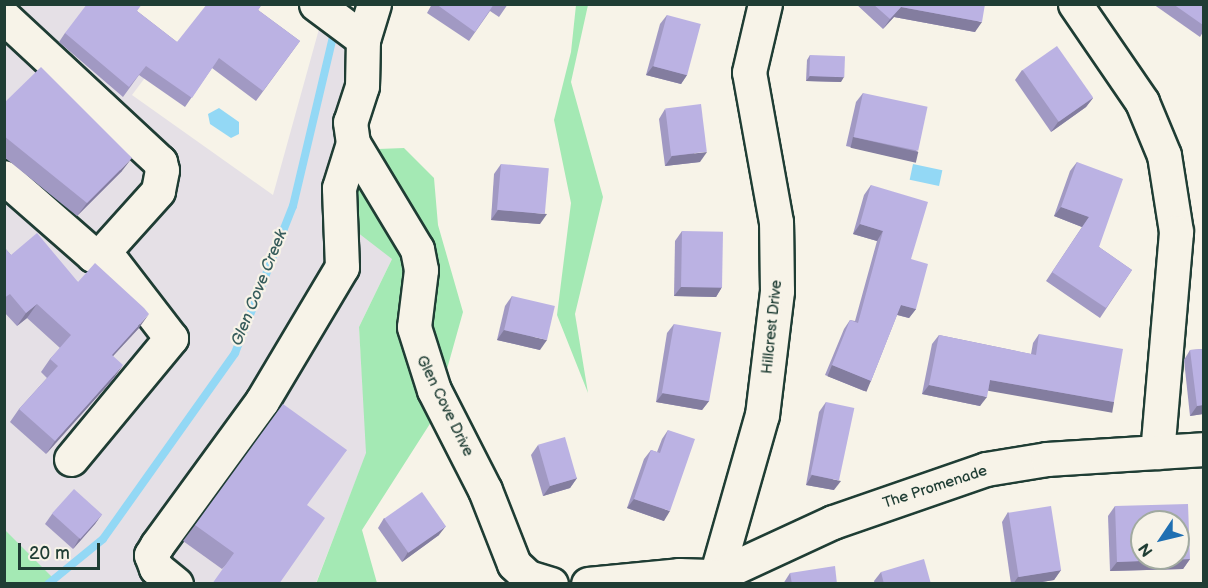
<!DOCTYPE html>
<html>
<head>
<meta charset="utf-8">
<style>
  body { margin:0 }
  #map { position:relative; width:1208px; height:588px; overflow:hidden; background:#f7f3e8; font-family:"Balsamiq Sans",sans-serif }
  div>[style] { position:absolute }
  .built>* { inset:0; background:#e5e0e6 }
  .green>* { inset:0; background:#a4e9b4 }
  .water>* { inset:0; background:#93d8f5; transform-origin:0 0 }
  .stream>* { height:8px; margin:-4px; padding:0 4px; transform-origin:4px; border-radius:4px; background:#93d8f5 }
  .roads { filter:drop-shadow(2px 0 #1f3d34) drop-shadow(-2px 0 #1f3d34) drop-shadow(0 2px #1f3d34) drop-shadow(0 -2px #1f3d34) }
  .minor>* { height:33px; margin:-16.5px; padding:0 16.5px; transform-origin:16.5px; border-radius:16.5px; background:#f7f3e8 }
  .wall>* { inset:0; background:#a199c3 }
  .shaded-wall>* { inset:0; background:#837d9f; transform-origin:0 0 }
  .building>* { inset:0; background:#bbb2e3; transform-origin:0 0 }
  span { translate:-50% -50%; white-space:nowrap; text-align:center; line-height:1.15; -webkit-text-stroke:4.5px #f7f3e8; paint-order:stroke }
  .street-label { font-size:15px; color:#1f3d34 }
  .water-label { font-size:16px; color:#365c5b; font-style:italic }
  .frame { position:absolute; inset:0; border:6px solid #1f3d34; pointer-events:none }
  .north { position:absolute; left:1130px; top:510px; width:60px; height:60px; box-sizing:border-box; background:#f7f3e8; border:2px solid #a1aaa0; border-radius:50%; rotate:235deg; font-size:16px; font-weight:700; line-height:24px; text-align:center; color:#1f3d34 }
  .north::after { content:''; display:block; margin:auto; width:21px; height:27px; background:#1f6fb2; clip-path:polygon(50% 0,100% 100%,50% 72%,0 100%) }
  .scale { position:absolute; left:18px; top:543px; width:82px; height:27px; box-sizing:border-box; border:3px solid #1f3d34; border-top:0; padding-left:8px; font-size:18px; line-height:21px; white-space:nowrap; color:#1f3d34; -webkit-text-stroke:4px #f7f3e8; paint-order:stroke }
</style>
</head>
<body>
<div id="map">
  <div class="built">
    <i style="clip-path:polygon(4px 5px,119px 5px,171px 43px,132px 95px,273px 195px,319px 29px,348px 48px,345px 88px,392px 259px,359px 327px,367px 452px,316px 583px,53px 583px,5px 535px)"></i>
  </div>
  <div class="green">
    <i style="clip-path:polygon(576px 5px,588px 5px,571px 82px,603px 197px,575px 314px,588px 393px,557px 315px,571px 203px,554px 120px,571px 52px)"></i>
    <i style="clip-path:polygon(404px 148px,434px 178px,438px 225px,463px 312px,433px 419px,362px 530px,377px 583px,316px 584px,366px 453px,359px 327px,392px 259px,357px 232px,357px 168px,378px 149px)"></i>
    <i style="clip-path:polygon(5px 530px,58px 583px,5px 583px)"></i>
  </div>
  <div class="water">
    <i style="clip-path:polygon(219px 108px,239px 122px,239px 134px,231px 138px,210px 124px,208px 114px)"></i>
    <i style="left:913px;top:164px;width:30px;height:16px;rotate:12deg"></i>
  </div>
  <div class="stream">
    <i style="left:48px;top:584px;width:71px;rotate:-39.3deg"></i>
    <i style="left:103px;top:539px;width:228px;rotate:-54.6deg"></i>
    <i style="left:235px;top:353px;width:158px;rotate:-68.5deg"></i>
    <i style="left:293px;top:206px;width:183px;rotate:-76.7deg"></i>
  </div>
  <div class="roads">
    <div class="minor">
      <i style="left:316px;top:4px;width:59px;rotate:36.7deg"></i>
      <i style="left:374px;top:4px;width:37px;rotate:107deg"></i>
      <i style="left:363px;top:39px;width:47px;rotate:91.2deg"></i>
      <i style="left:362px;top:86px;width:38px;rotate:108deg"></i>
      <i style="left:350px;top:122px;width:21px;rotate:82deg"></i>
      <i style="left:353px;top:143px;width:124px;rotate:58.9deg"></i>
      <i style="left:417px;top:249px;width:21px;rotate:79deg"></i>
      <i style="left:421px;top:270px;width:57px;rotate:97deg"></i>
      <i style="left:414px;top:327px;width:66px;rotate:72.4deg"></i>
      <i style="left:434px;top:390px;width:112px;rotate:63deg"></i>
      <i style="left:485px;top:490px;width:79px;rotate:68.6deg"></i>
      <i style="left:514px;top:564px;width:19px;rotate:43deg"></i>
      <i style="left:528px;top:577px;width:24px;rotate:17deg"></i>
      <i style="left:1075px;top:4px;width:119px;rotate:55.6deg"></i>
      <i style="left:1142px;top:102px;width:57px;rotate:67.5deg"></i>
      <i style="left:1164px;top:155px;width:78px;rotate:81.1deg"></i>
      <i style="left:1176px;top:232px;width:221px;rotate:94.9deg"></i>
      <i style="left:4px;top:17px;width:213px;rotate:42.9deg"></i>
      <i style="left:160px;top:162px;width:8px;rotate:76deg"></i>
      <i style="left:162px;top:170px;width:21px;rotate:101deg"></i>
      <i style="left:158px;top:191px;width:81px;rotate:132deg"></i>
      <i style="left:104px;top:251px;width:12px;rotate:160deg"></i>
      <i style="left:93px;top:255px;width:118px;rotate:-138.8deg"></i>
      <i style="left:71px;top:459px;width:157px;rotate:-50.4deg"></i>
      <i style="left:171px;top:338px;width:110px;rotate:-127.6deg"></i>
      <i style="left:716px;top:576px;width:167px;rotate:-74.1deg"></i>
      <i style="left:762px;top:415px;width:125px;rotate:-83.1deg"></i>
      <i style="left:777px;top:291px;width:69px;rotate:-90.8deg"></i>
      <i style="left:776px;top:222px;width:152px;rotate:-100.2deg"></i>
      <i style="left:749px;top:72px;width:70px;rotate:-76.8deg"></i>
      <i style="left:716px;top:576px;width:129px;rotate:-24.8deg"></i>
      <i style="left:833px;top:522px;width:162px;rotate:-19.1deg"></i>
      <i style="left:986px;top:469px;width:62px;rotate:-9.3deg"></i>
      <i style="left:1047px;top:459px;width:157px;rotate:-3.6deg"></i>
      <i style="left:176px;top:584px;width:26px;rotate:-141deg"></i>
      <i style="left:156px;top:568px;width:14px;rotate:-111deg"></i>
      <i style="left:151px;top:555px;width:12px;rotate:-59deg"></i>
      <i style="left:157px;top:545px;width:178px;rotate:-53.9deg"></i>
      <i style="left:262px;top:401px;width:156px;rotate:-59.2deg"></i>
      <i style="left:342px;top:267px;width:79px;rotate:-92.2deg"></i>
      <i style="left:339px;top:188px;width:47px;rotate:-72.7deg"></i>
      <i style="left:588px;top:584px;width:91px;rotate:-5.6deg"></i>
      <i style="left:679px;top:575px;width:37px;rotate:2deg"></i>
      <i style="left:716px;top:576px;width:8px;rotate:90deg"></i>
    </div>
  </div>
  <div class="wall">
    <i style="clip-path:polygon(262px 4px,258px 10px,300px 41px,256px 101px,212px 68px,185px 107px,139px 75px,123px 97px,59px 42px,65px 33px,137px 11px,177px 42px)"></i>
    <i style="clip-path:polygon(432px 4px,508px 4px,499px 17px,490px 11px,469px 41px,427px 13px)"></i>
    <i style="clip-path:polygon(856px 4px,985px 4px,975px 32px,894px 17px,883px 29px)"></i>
    <i style="clip-path:polygon(1153px 4px,1203px 4px,1203px 32px,1200px 37px)"></i>
    <i style="clip-path:polygon(667px 15px,687px 75px,681px 84px,646px 75px,660px 24px)"></i>
    <i style="clip-path:polygon(810px 55px,841px 82px,806px 81px,807px 60px)"></i>
    <i style="clip-path:polygon(1022px 70px,1093px 98px,1086px 107px,1051px 132px,1015px 80px)"></i>
    <i style="clip-path:polygon(863px 93px,918px 152px,911px 161px,846px 146px,856px 102px)"></i>
    <i style="clip-path:polygon(4px 103px,122px 171px,77px 216px,4px 157px)"></i>
    <i style="clip-path:polygon(665px 109px,700px 162px,665px 166px,659px 119px)"></i>
    <i style="clip-path:polygon(1077px 162px,1099px 247px,1132px 270px,1100px 318px,1046px 281px,1082px 227px,1054px 216px,1070px 171px)"></i>
    <i style="clip-path:polygon(501px 164px,540px 224px,491px 220px,494px 174px)"></i>
    <i style="clip-path:polygon(871px 185px,911px 259px,916px 309px,909px 318px,897px 315px,871px 381px,864px 391px,825px 375px,844px 329px,850px 320px,855px 321px,877px 241px,853px 234px,864px 195px)"></i>
    <i style="clip-path:polygon(682px 231px,722px 287px,716px 297px,674px 296px,675px 241px)"></i>
    <i style="clip-path:polygon(4px 247px,11px 255px,78px 282px,139px 328px,113px 356px,114px 378px,46px 454px,10px 422px,19px 409px,47px 378px,41px 372px,50px 359px,60px 348px,27px 318px,17px 326px,4px 312px)"></i>
    <i style="clip-path:polygon(512px 296px,540px 350px,497px 340px,505px 306px)"></i>
    <i style="clip-path:polygon(674px 324px,709px 401px,702px 410px,656px 402px,667px 333px)"></i>
    <i style="clip-path:polygon(1039px 334px,1114px 402px,1107px 411px,988px 390px,980px 406px,922px 394px,932px 344px,939px 335px,1031px 354px,1033px 343px)"></i>
    <i style="clip-path:polygon(1203px 349px,1203px 414px,1190px 416px,1184px 360px,1190px 350px)"></i>
    <i style="clip-path:polygon(826px 402px,834px 490px,806px 485px,819px 412px)"></i>
    <i style="clip-path:polygon(668px 430px,664px 521px,627px 508px,644px 459px,651px 450px,657px 452px,662px 439px)"></i>
    <i style="clip-path:polygon(538px 445px,577px 478px,570px 488px,543px 496px,531px 455px)"></i>
    <i style="clip-path:polygon(347px 450px,222px 569px,183px 541px,195px 525px)"></i>
    <i style="clip-path:polygon(1115px 506px,1190px 559px,1183px 569px,1110px 571px,1108px 516px)"></i>
    <i style="clip-path:polygon(1008px 512px,1061px 570px,1054px 580px,1030px 584px,1011px 584px,1002px 522px)"></i>
    <i style="clip-path:polygon(52px 514px,102px 514px,95px 524px,73px 549px,45px 524px)"></i>
    <i style="clip-path:polygon(384px 518px,439px 535px,402px 562px,378px 528px)"></i>
    <i style="clip-path:polygon(881px 572px,931px 584px,875px 584px,874px 581px)"></i>
    <i style="clip-path:polygon(790px 573px,837px 584px,783px 584px)"></i>
  </div>
  <div class="shaded-wall">
    <i style="clip-path:polygon(901px 7px,982px 22px,975px 32px,894px 17px,883px 29px,890px 19px)"></i>
    <i style="clip-path:polygon(653px 66px,687px 75px,681px 84px,646px 75px)"></i>
    <i style="clip-path:polygon(810px 76px,844px 77px,841px 82px,806px 81px)"></i>
    <i style="clip-path:polygon(1093px 98px,1086px 107px,1051px 132px,1058px 122px)"></i>
    <i style="left:853px;top:137px;width:67px;height:11px;rotate:13deg"></i>
    <i style="clip-path:polygon(707px 152px,700px 162px,665px 166px,672px 156px)"></i>
    <i style="clip-path:polygon(132px 158px,122px 171px,77px 216px,87px 203px)"></i>
    <i style="clip-path:polygon(1061px 207px,1089px 217px,1082px 227px,1054px 216px)"></i>
    <i style="clip-path:polygon(498px 210px,547px 214px,540px 224px,491px 220px)"></i>
    <i style="clip-path:polygon(860px 224px,883px 231px,877px 241px,853px 234px)"></i>
    <i style="clip-path:polygon(681px 287px,722px 287px,716px 297px,674px 296px)"></i>
    <i style="clip-path:polygon(37px 304px,27px 318px,17px 326px,26px 313px)"></i>
    <i style="clip-path:polygon(901px 305px,916px 309px,909px 318px,894px 314px)"></i>
    <i style="clip-path:polygon(149px 314px,139px 328px,102px 368px,112px 355px)"></i>
    <i style="clip-path:polygon(504px 330px,547px 340px,540px 350px,497px 340px)"></i>
    <i style="clip-path:polygon(123px 365px,114px 378px,46px 454px,55px 441px)"></i>
    <i style="left:832px;top:365px;width:42px;height:12px;rotate:22deg"></i>
    <i style="left:990px;top:380px;width:126px;height:11px;rotate:10deg"></i>
    <i style="clip-path:polygon(929px 385px,987px 397px,980px 406px,922px 394px)"></i>
    <i style="clip-path:polygon(663px 393px,709px 401px,702px 410px,656px 402px)"></i>
    <i style="clip-path:polygon(1203px 405px,1203px 414px,1190px 416px,1197px 406px)"></i>
    <i style="clip-path:polygon(812px 475px,841px 481px,834px 490px,806px 485px)"></i>
    <i style="clip-path:polygon(577px 478px,570px 488px,543px 496px,550px 486px)"></i>
    <i style="clip-path:polygon(634px 499px,670px 511px,664px 521px,627px 508px)"></i>
    <i style="clip-path:polygon(102px 514px,95px 524px,73px 549px,79px 539px)"></i>
    <i style="clip-path:polygon(446px 526px,439px 535px,402px 562px,408px 552px)"></i>
    <i style="clip-path:polygon(1190px 559px,1183px 569px,1110px 571px,1117px 562px)"></i>
    <i style="clip-path:polygon(1061px 570px,1054px 580px,1030px 584px,1013px 584px,1018px 577px)"></i>
  </div>
  <div class="building">
    <i style="clip-path:polygon(87px 4px,142px 4px,137px 11px,177px 42px,207px 4px,262px 4px,258px 10px,300px 41px,263px 91px,219px 58px,192px 98px,146px 66px,129px 87px,65px 33px)"></i>
    <i style="clip-path:polygon(436px 4px,494px 4px,475px 32px)"></i>
    <i style="clip-path:polygon(873px 4px,985px 4px,982px 22px,901px 7px,890px 19px)"></i>
    <i style="clip-path:polygon(1173px 4px,1203px 4px,1203px 25px)"></i>
    <i style="left:667px;top:15px;width:35px;height:53px;rotate:15deg"></i>
    <i style="left:1057px;top:46px;width:63px;height:42px;rotate:55deg"></i>
    <i style="left:810px;top:55px;width:35px;height:21px;rotate:2deg"></i>
    <i style="clip-path:polygon(41px 67px,132px 158px,87px 203px,4px 136px,4px 103px)"></i>
    <i style="left:863px;top:93px;width:66px;height:45px;rotate:12deg"></i>
    <i style="left:701px;top:104px;width:48px;height:36px;rotate:83deg"></i>
    <i style="clip-path:polygon(1077px 162px,1123px 179px,1099px 247px,1132px 270px,1106px 308px,1052px 272px,1089px 217px,1061px 207px)"></i>
    <i style="left:501px;top:164px;width:48px;height:46px;rotate:5deg"></i>
    <i style="clip-path:polygon(871px 185px,928px 202px,911px 259px,928px 264px,916px 309px,901px 305px,871px 381px,832px 365px,850px 320px,858px 323px,883px 231px,860px 224px)"></i>
    <i style="left:682px;top:231px;width:41px;height:56px;rotate:1deg"></i>
    <i style="clip-path:polygon(37px 233px,78px 282px,95px 263px,144px 308px,149px 314px,112px 355px,123px 365px,55px 441px,19px 409px,58px 366px,50px 359px,71px 335px,37px 304px,26px 313px,10px 294px,4px 298px,4px 247px,11px 255px)"></i>
    <i style="left:512px;top:296px;width:44px;height:35px;rotate:13deg"></i>
    <i style="left:674px;top:324px;width:48px;height:70px;rotate:10deg"></i>
    <i style="clip-path:polygon(1039px 334px,1123px 349px,1114px 402px,990px 380px,987px 397px,929px 385px,939px 335px,1036px 355px)"></i>
    <i style="clip-path:polygon(1203px 349px,1203px 405px,1197px 406px,1190px 350px)"></i>
    <i style="left:826px;top:402px;width:29px;height:74px;rotate:12deg"></i>
    <i style="clip-path:polygon(283px 404px,347px 450px,307px 505px,325px 518px,279px 584px,212px 584px,234px 553px,195px 525px)"></i>
    <i style="clip-path:polygon(668px 430px,695px 439px,670px 511px,634px 499px,651px 450px,660px 453px)"></i>
    <i style="left:565px;top:437px;width:43px;height:28px;rotate:74deg"></i>
    <i style="left:74px;top:489px;width:38px;height:33px;rotate:42deg"></i>
    <i style="left:422px;top:492px;width:42px;height:46px;rotate:55deg"></i>
    <i style="clip-path:polygon(evenodd,1188px 504px,1190px 559px,1117px 562px,1115px 506px,1188px 504px,1142px 522px,1178px 522px,1178px 558px,1142px 558px,1142px 522px)"></i>
    <i style="left:1051px;top:506px;width:65px;height:43px;rotate:81deg"></i>
    <i style="clip-path:polygon(924px 559px,931px 584px,884px 584px,881px 572px)"></i>
    <i style="clip-path:polygon(835px 566px,837px 584px,792px 584px,790px 573px)"></i>
  </div>
  <div class="street-label">
    <span style="left:772px;top:327px;rotate:-84deg">Hillcrest Drive</span>
    <span style="left:445px;top:406px;rotate:64deg">Glen Cove Drive</span>
    <span style="left:935px;top:487px;rotate:-18deg">The Promenade</span>
  </div>
  <div class="water-label">
    <span style="left:260px;top:288px;rotate:-68deg">Glen Cove Creek</span>
  </div>
  <div class="frame"></div>
  <div class="north">N</div>
  <div class="scale">20 m</div>
</div>
</body>
</html>
